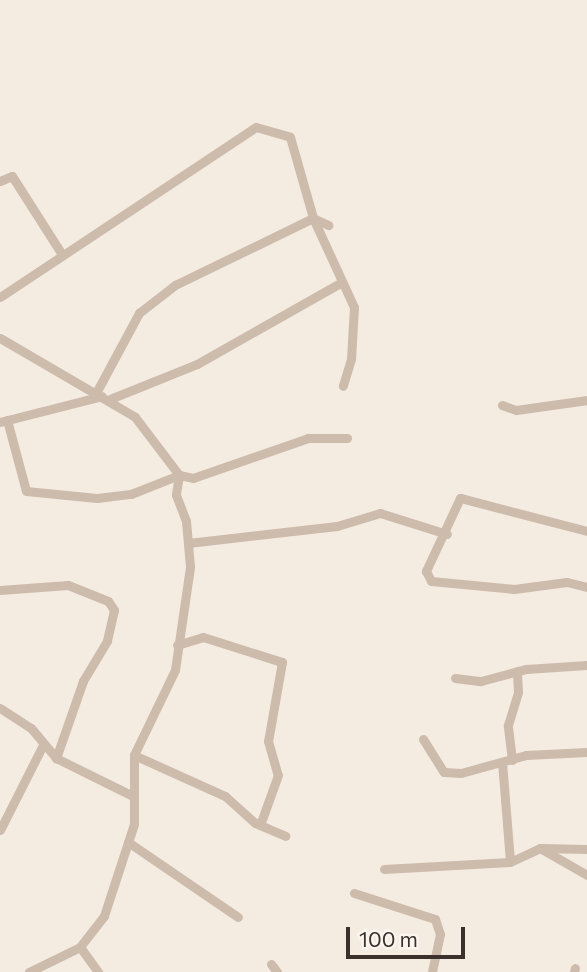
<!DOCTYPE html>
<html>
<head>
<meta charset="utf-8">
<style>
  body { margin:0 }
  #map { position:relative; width:587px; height:972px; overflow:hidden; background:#f4ebe1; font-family:Commissioner,sans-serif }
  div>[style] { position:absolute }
  .minor>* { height:9px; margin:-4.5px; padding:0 4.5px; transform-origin:4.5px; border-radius:4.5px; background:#cdbbac }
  span { translate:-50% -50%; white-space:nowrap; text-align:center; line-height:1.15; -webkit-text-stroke:6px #fbf5ee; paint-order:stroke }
  .scale { position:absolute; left:346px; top:927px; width:119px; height:32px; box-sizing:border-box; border:4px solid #3b302b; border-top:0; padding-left:9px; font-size:21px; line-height:24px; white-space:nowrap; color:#3b302b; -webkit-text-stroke:5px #fbf5ee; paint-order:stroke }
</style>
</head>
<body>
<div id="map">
  <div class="minor">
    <i style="left:0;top:181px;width:13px;rotate:-23deg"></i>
    <i style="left:12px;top:176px;width:91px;rotate:57.5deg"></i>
    <i style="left:0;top:297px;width:307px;rotate:-33.6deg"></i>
    <i style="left:256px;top:127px;width:35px;rotate:16deg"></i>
    <i style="left:290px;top:137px;width:84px;rotate:74.1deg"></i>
    <i style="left:313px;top:218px;width:98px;rotate:65.3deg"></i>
    <i style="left:354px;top:307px;width:52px;rotate:93.3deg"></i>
    <i style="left:351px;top:359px;width:28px;rotate:107deg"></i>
    <i style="left:0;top:338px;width:156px;rotate:30.3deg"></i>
    <i style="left:135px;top:417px;width:73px;rotate:52.8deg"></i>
    <i style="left:179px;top:475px;width:20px;rotate:99deg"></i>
    <i style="left:176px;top:495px;width:28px;rotate:69deg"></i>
    <i style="left:186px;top:521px;width:46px;rotate:85deg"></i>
    <i style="left:190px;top:567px;width:104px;rotate:98.3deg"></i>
    <i style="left:175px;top:670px;width:94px;rotate:115.8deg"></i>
    <i style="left:134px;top:755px;width:69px;rotate:90deg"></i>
    <i style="left:134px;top:824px;width:97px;rotate:108.1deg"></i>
    <i style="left:104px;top:916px;width:39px;rotate:128deg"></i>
    <i style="left:80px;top:947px;width:57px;rotate:153.9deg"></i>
    <i style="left:97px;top:391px;width:89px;rotate:-61.7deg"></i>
    <i style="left:139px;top:313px;width:46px;rotate:-37.9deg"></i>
    <i style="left:175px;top:285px;width:153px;rotate:-25.9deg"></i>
    <i style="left:313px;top:218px;width:17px;rotate:25deg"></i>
    <i style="left:110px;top:399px;width:94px;rotate:-21.9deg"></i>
    <i style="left:197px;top:364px;width:164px;rotate:-29.5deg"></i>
    <i style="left:502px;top:405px;width:15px;rotate:20deg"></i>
    <i style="left:516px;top:410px;width:72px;rotate:-8deg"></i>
    <i style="left:7px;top:420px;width:73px;rotate:75deg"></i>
    <i style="left:26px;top:491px;width:71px;rotate:5.6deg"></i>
    <i style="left:97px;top:498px;width:34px;rotate:-7deg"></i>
    <i style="left:131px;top:494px;width:52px;rotate:-21.6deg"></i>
    <i style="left:179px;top:475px;width:14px;rotate:12deg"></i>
    <i style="left:193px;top:478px;width:122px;rotate:-19.2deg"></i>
    <i style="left:308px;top:438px;width:39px"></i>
    <i style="left:0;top:422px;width:105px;rotate:-14.3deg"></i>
    <i style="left:587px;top:531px;width:131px;rotate:-165.4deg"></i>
    <i style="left:460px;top:498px;width:81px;rotate:115deg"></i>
    <i style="left:426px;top:571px;width:11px;rotate:63deg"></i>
    <i style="left:431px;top:581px;width:83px;rotate:5.5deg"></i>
    <i style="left:514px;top:589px;width:53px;rotate:-7.5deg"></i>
    <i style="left:567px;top:582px;width:21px;rotate:14deg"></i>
    <i style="left:188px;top:543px;width:150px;rotate:-6.5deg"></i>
    <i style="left:337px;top:526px;width:45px;rotate:-16.8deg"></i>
    <i style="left:380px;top:513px;width:70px;rotate:17.4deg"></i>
    <i style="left:0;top:590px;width:68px;rotate:-4.2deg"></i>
    <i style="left:68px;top:585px;width:43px;rotate:21.8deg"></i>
    <i style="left:108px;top:601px;width:11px;rotate:56deg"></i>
    <i style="left:114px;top:610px;width:32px;rotate:103deg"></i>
    <i style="left:107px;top:641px;width:47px;rotate:121deg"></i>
    <i style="left:83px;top:681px;width:82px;rotate:109.3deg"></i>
    <i style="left:177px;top:645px;width:27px;rotate:-17deg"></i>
    <i style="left:203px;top:637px;width:83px;rotate:17.6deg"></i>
    <i style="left:282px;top:662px;width:80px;rotate:100deg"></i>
    <i style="left:268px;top:741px;width:35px;rotate:74deg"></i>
    <i style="left:278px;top:775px;width:53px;rotate:109.8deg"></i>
    <i style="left:455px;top:678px;width:26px;rotate:7deg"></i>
    <i style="left:481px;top:681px;width:47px;rotate:-14.9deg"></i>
    <i style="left:526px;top:669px;width:61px;rotate:-3.8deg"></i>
    <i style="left:0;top:708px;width:37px;rotate:33deg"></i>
    <i style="left:31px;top:728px;width:39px;rotate:50deg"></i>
    <i style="left:56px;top:758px;width:86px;rotate:26.3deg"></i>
    <i style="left:423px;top:739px;width:39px;rotate:58deg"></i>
    <i style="left:444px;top:772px;width:17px;rotate:3deg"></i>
    <i style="left:461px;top:773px;width:67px;rotate:-15.5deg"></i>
    <i style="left:526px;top:755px;width:61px;rotate:-2.8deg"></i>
    <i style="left:134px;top:755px;width:100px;rotate:24.3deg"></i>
    <i style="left:225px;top:796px;width:40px;rotate:42deg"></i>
    <i style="left:255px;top:823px;width:33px;rotate:23deg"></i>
    <i style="left:512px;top:760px;width:35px;rotate:-97deg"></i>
    <i style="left:508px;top:725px;width:34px;rotate:-73deg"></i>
    <i style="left:518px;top:692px;width:21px;rotate:-93deg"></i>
    <i style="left:502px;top:762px;width:100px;rotate:85.4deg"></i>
    <i style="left:0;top:830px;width:95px;rotate:-63.2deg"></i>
    <i style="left:128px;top:842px;width:133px;rotate:34.3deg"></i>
    <i style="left:540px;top:848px;width:54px;rotate:29.9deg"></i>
    <i style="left:384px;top:869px;width:126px;rotate:-3.2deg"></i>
    <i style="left:510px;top:862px;width:33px;rotate:-25deg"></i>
    <i style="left:540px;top:848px;width:47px;rotate:1.2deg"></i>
    <i style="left:354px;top:893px;width:85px;rotate:17.8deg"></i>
    <i style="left:435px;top:919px;width:16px;rotate:72deg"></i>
    <i style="left:440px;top:934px;width:39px;rotate:102deg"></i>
    <i style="left:80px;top:947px;width:31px;rotate:54deg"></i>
    <i style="left:271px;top:964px;width:10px;rotate:53deg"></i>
    <i style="left:574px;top:972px;width:4px;rotate:-76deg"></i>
  </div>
  <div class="scale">100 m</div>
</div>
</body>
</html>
